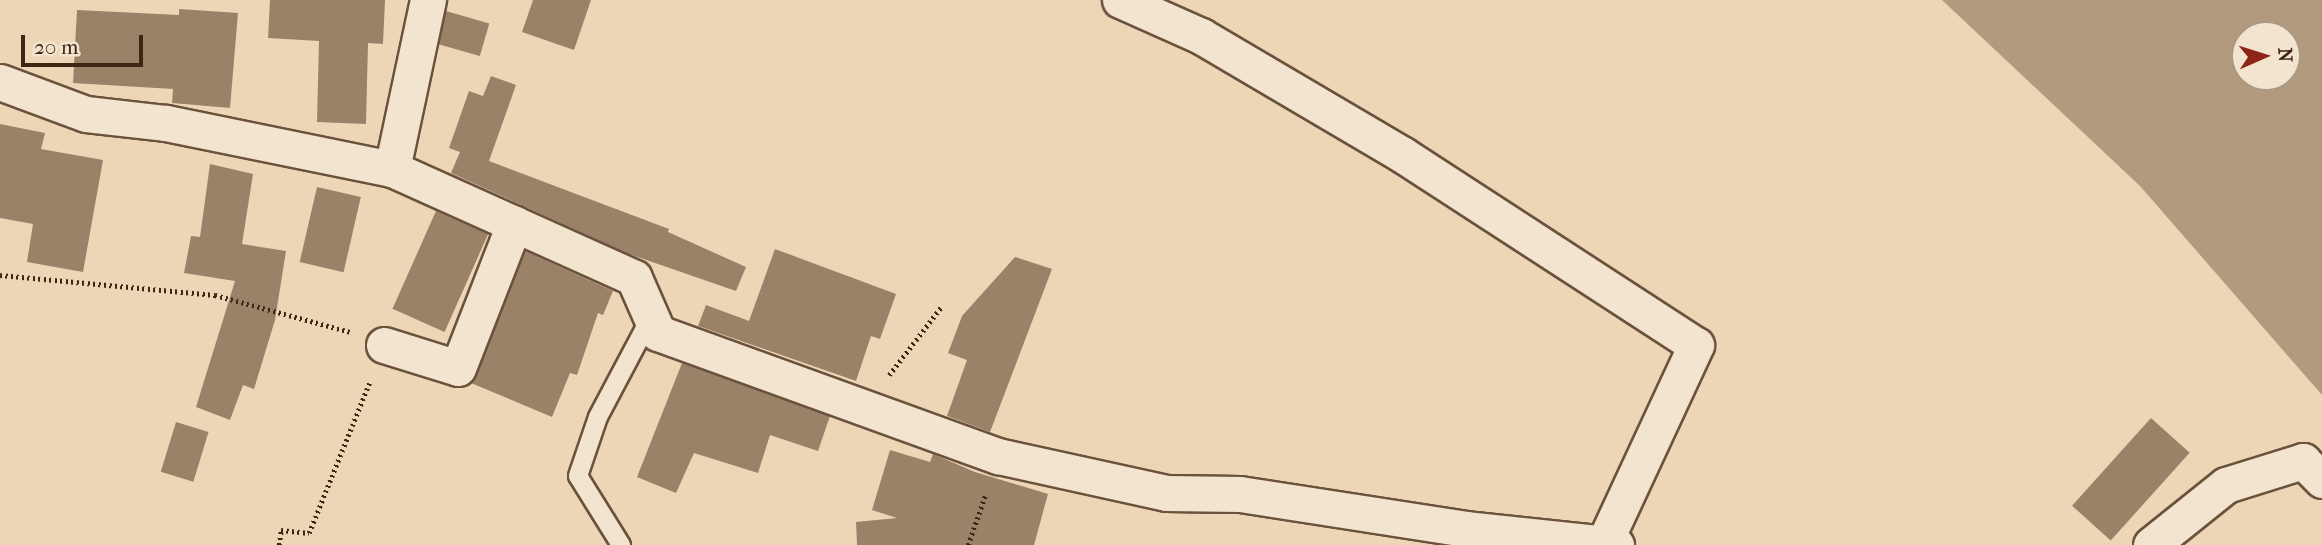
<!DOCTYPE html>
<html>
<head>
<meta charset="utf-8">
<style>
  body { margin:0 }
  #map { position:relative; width:2322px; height:545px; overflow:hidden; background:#edd6b6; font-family:"IM FELL French Canon",serif }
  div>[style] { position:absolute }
  .water>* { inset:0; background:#b29a7f }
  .building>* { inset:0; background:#998268; transform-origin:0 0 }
  .path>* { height:4.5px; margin-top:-2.25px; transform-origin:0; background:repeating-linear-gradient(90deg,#3f2614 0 2px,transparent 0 5.5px) }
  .roads { filter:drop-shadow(2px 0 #6a523c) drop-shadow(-2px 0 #6a523c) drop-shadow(0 2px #6a523c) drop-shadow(0 -2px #6a523c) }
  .lane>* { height:18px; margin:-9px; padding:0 9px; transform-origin:9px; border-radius:9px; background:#f3e4d0 }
  .street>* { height:35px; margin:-17.5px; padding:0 17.5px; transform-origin:17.5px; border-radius:17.5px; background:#f3e4d0 }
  span { translate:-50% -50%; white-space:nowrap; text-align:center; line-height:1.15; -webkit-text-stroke:5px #f3e4d0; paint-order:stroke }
  .north { position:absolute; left:2231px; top:21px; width:70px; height:70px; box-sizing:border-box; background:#f3e4d0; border:2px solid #ab9885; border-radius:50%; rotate:87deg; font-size:19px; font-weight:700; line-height:28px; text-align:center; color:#3f2614 }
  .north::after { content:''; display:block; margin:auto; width:24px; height:32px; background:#8f2418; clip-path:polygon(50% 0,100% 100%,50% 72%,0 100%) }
  .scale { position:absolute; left:21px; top:35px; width:122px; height:32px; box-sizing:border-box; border:4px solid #3f2614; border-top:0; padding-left:9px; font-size:21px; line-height:24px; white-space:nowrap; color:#3f2614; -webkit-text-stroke:5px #f3e4d0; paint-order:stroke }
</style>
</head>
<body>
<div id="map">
  <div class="water">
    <i style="clip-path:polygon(evenodd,1942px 0,2322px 0,2322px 395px,2140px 186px,1942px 0,2245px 35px,2287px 35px,2287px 77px,2245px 77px,2245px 35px)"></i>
  </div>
  <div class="building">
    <i style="clip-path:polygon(270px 0,385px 0,383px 44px,368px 43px,366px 124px,317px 122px,319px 41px,268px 38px)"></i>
    <i style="clip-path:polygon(533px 0,591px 0,574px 50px,522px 32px)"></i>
    <i style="clip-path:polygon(179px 9px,238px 13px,230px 108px,172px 103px,173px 89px,73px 83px,77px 10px,179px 15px)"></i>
    <i style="left:446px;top:11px;width:45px;height:34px;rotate:16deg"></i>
    <i style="clip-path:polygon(491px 76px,516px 85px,489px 161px,669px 229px,668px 232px,746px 267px,736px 291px,629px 254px,451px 173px,460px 152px,449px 148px,469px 91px,483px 96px)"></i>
    <i style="clip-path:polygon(0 124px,45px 133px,41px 149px,103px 160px,83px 272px,27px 262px,33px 224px,0 218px)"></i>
    <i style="clip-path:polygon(210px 164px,253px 174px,242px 244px,286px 251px,275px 320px,254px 389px,243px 385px,230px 420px,196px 407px,235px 281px,184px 273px,191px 236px,200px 237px)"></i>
    <i style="left:317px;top:187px;width:45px;height:77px;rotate:13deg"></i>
    <i style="left:436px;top:211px;width:57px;height:107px;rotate:24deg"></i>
    <i style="clip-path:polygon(775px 249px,896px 294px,880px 339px,871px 336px,856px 381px,698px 326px,706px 305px,749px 321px)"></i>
    <i style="clip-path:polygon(525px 251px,613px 291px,603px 315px,598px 313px,577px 375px,570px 373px,552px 417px,471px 383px)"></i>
    <i style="clip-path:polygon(1015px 257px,1052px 269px,990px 432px,947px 416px,967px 360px,948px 353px,962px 316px)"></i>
    <i style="clip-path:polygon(682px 363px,830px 416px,818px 451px,770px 435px,758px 473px,694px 453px,676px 493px,637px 477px)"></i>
    <i style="left:2151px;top:418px;width:52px;height:118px;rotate:42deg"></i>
    <i style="left:176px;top:422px;width:34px;height:52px;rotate:17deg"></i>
    <i style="clip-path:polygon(890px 450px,930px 462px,933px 454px,975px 472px,1048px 494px,1034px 545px,857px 545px,856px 522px,897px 518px,872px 510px)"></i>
  </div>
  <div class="path">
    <i style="left:0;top:275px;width:216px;rotate:5.3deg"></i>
    <i style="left:215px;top:295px;width:140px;rotate:15.3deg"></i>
    <i style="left:889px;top:375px;width:87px;rotate:-52.5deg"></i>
    <i style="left:279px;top:545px;width:15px;rotate:-82deg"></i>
    <i style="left:281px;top:530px;width:28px;rotate:6deg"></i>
    <i style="left:309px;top:533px;width:164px;rotate:-68.1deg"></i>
    <i style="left:968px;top:545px;width:55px;rotate:-70.9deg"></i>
  </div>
  <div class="roads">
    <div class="lane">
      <i style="left:621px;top:545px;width:81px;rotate:-121.9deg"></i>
      <i style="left:578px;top:476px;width:62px;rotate:-71.3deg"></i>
      <i style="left:598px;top:417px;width:113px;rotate:-62.1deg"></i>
    </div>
    <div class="street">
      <i style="left:1120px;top:0;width:89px;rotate:24deg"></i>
      <i style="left:1201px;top:36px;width:234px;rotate:30.5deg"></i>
      <i style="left:1403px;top:155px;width:349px;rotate:33deg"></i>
      <i style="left:1696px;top:345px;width:218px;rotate:114.9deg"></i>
      <i style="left:0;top:82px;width:92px;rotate:20.4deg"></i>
      <i style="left:86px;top:114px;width:81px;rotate:6.4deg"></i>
      <i style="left:166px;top:123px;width:231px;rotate:11.5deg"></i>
      <i style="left:392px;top:169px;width:265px;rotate:24.2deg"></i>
      <i style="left:634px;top:278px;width:60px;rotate:66.4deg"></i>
      <i style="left:658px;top:333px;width:362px;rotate:19.9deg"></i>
      <i style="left:998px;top:456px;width:172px;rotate:12.4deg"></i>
      <i style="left:1166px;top:493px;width:74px;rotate:0.8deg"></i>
      <i style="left:1240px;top:494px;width:228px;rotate:8.8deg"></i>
      <i style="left:1465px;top:529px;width:152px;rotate:6deg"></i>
      <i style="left:392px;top:169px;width:173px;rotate:-78deg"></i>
      <i style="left:384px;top:345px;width:77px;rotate:17.3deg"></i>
      <i style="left:458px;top:368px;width:155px;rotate:-68.7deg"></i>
      <i style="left:2151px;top:545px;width:96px;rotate:-38.7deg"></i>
      <i style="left:2226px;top:485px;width:81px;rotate:-17.3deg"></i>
      <i style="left:2303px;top:461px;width:27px;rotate:45deg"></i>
    </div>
  </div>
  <div class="north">N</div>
  <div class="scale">20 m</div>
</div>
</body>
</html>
